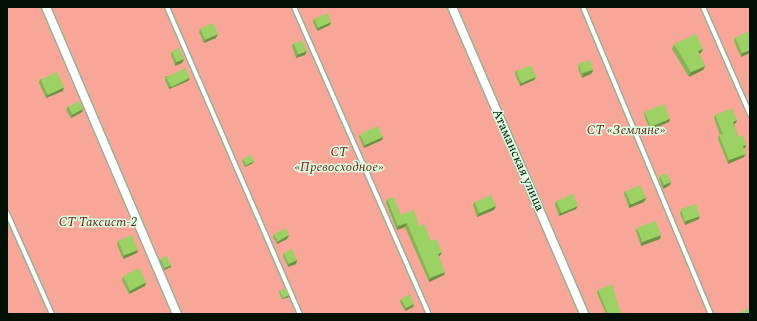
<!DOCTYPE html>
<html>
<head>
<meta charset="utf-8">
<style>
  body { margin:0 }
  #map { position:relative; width:757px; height:321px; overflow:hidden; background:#cdf1d3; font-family:Spectral,serif }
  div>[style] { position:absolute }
  .green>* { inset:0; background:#f7a698; transform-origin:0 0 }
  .roads { filter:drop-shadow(1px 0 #8fb296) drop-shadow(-1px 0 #8fb296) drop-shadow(0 1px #8fb296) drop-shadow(0 -1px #8fb296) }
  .service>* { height:4px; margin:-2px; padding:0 2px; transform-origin:2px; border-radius:2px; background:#fff }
  .minor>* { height:8px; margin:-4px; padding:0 4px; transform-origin:4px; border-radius:4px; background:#fff }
  .wall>* { inset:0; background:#86b455 }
  .shaded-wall>* { inset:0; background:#6d9245 }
  .building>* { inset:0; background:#9cd163; transform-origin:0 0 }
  span { translate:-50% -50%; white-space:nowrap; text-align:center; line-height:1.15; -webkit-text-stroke:3px #dafee0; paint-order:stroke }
  .park-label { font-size:13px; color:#671b12; font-style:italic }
  .street-label { font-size:13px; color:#040f06 }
  .frame { position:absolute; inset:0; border:8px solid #040f06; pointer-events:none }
</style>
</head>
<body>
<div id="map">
  <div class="green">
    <i style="left:7px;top:7px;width:743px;height:307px"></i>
  </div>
  <div class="roads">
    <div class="service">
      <i style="left:167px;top:7px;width:335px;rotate:66.6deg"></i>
      <i style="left:294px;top:7px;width:335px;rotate:66.3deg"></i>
      <i style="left:583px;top:7px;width:333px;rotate:67.4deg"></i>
      <i style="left:703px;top:7px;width:117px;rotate:66.3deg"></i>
      <i style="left:7px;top:213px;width:111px;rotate:66deg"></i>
    </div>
    <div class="minor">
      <i style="left:46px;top:7px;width:334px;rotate:66.9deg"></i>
      <i style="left:452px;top:7px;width:334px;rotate:66.7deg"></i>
    </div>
  </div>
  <div class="wall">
    <i style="clip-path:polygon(314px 19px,331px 22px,330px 25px,317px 31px,313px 22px)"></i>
    <i style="clip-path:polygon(200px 29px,216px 38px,204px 43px,199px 32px)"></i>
    <i style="clip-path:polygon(750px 33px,741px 57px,734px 41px,735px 38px)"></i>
    <i style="clip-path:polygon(294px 43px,305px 55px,296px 58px,292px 46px)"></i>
    <i style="clip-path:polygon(674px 44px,703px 49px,701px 53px,699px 54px,705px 66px,703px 70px,689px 77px,672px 49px)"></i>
    <i style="clip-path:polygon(172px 51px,184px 59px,182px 63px,175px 66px,171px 54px)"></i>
    <i style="clip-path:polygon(579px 64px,593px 70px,592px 73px,582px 78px,578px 68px)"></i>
    <i style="clip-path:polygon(516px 70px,536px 77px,534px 80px,520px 86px,515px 74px)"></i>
    <i style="clip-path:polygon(166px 76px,190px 78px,188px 81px,169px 89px,165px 80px)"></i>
    <i style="clip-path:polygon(40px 79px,64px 87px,63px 91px,46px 98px,39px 83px)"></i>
    <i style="clip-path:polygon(68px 106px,83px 109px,82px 112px,71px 118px,66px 110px)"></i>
    <i style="clip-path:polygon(645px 112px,670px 119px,669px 122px,650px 130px,644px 115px)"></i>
    <i style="clip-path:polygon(715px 115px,736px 123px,734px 124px,738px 137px,746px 145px,745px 148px,744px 149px,744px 157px,728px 164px,718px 139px,719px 135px,720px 135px,714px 118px)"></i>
    <i style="clip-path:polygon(360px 134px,383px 137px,382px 140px,364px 148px,359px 137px)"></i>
    <i style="clip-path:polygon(243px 159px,253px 163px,245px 167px,242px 161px)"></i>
    <i style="clip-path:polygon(660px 176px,671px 182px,670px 185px,663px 189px,659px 179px)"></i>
    <i style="clip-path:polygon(625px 191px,646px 198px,644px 202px,629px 208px,624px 194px)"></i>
    <i style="clip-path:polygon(387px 199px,401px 215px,419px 226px,431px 241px,440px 256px,439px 256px,444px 275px,429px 282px,405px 227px,397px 230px,386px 203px)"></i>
    <i style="clip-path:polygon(556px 201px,576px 209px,559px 216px,555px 205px)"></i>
    <i style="clip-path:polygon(474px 202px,496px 206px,494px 210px,477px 217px,473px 205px)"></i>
    <i style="clip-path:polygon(681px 210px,699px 219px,685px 225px,680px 214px)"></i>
    <i style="clip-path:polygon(637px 228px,660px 239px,641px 246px,636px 231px)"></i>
    <i style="clip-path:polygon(274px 234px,289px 235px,287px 239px,277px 244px,273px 237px)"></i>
    <i style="clip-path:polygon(118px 241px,137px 253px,123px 259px,117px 244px)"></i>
    <i style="clip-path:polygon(284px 253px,297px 260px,296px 264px,288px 267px,283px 256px)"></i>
    <i style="clip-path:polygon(161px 259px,171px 267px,164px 270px,160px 261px)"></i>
    <i style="clip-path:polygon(123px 277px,145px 286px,129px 294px,122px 280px)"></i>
    <i style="clip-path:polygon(598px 290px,621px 314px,606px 314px,597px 293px)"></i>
    <i style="clip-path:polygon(280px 291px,289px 297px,282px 299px,279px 292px)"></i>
    <i style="clip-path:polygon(401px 299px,414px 304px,413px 307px,405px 311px,400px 302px)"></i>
  </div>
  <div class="shaded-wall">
    <i style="clip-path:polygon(331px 22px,330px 25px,317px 31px,318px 28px)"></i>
    <i style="clip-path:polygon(218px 34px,216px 38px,204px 43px,205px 40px)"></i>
    <i style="clip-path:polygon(703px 49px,701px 53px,696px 55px,698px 51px)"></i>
    <i style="clip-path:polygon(750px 50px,750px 53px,741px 57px,742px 53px)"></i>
    <i style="clip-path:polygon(307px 51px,305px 55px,296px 58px,298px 54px)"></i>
    <i style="clip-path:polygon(184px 59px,182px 63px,175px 66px,176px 62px)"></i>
    <i style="clip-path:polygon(705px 66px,703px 70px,689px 77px,691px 72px)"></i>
    <i style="clip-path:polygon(593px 70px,592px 73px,582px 78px,583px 74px)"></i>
    <i style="clip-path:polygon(536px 77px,534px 80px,520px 86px,521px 82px)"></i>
    <i style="clip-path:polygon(190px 78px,188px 81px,169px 89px,170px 86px)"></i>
    <i style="clip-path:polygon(64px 87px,63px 91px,46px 98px,47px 95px)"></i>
    <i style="clip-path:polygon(83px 109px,82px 112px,71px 118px,72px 115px)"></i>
    <i style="clip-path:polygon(670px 119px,669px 122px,650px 130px,651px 127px)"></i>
    <i style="clip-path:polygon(737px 120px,736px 123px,732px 125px,733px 122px)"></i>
    <i style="clip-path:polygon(383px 137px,382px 140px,364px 148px,365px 145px)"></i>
    <i style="clip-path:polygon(746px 145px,745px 148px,742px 150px,743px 146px)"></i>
    <i style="clip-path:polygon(746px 154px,744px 157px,728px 164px,729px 160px)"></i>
    <i style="clip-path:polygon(254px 161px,253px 163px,245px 167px,246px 165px)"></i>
    <i style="clip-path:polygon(671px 182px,670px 185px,663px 189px,664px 185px)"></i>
    <i style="clip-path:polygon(646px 198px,644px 202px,629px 208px,630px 204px)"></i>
    <i style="clip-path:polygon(496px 206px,494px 210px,477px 217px,479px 213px)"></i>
    <i style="clip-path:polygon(578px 206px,576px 209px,559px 216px,560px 213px)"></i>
    <i style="clip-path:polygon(700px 216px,699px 219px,685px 225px,686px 221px)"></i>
    <i style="clip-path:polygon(407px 223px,405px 227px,397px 230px,398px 226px)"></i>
    <i style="clip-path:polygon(289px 235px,287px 239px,277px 244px,278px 241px)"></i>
    <i style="clip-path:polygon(661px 235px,660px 239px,641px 246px,642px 242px)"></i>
    <i style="clip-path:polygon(138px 250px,137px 253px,123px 259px,124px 255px)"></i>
    <i style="clip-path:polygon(442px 252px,440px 256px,437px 257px,438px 254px)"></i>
    <i style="clip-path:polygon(297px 260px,296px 264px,288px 267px,289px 264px)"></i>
    <i style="clip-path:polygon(171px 265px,171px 267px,164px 270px,165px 268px)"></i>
    <i style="clip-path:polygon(445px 272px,444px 275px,429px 282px,430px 278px)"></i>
    <i style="clip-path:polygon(146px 282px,145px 286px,129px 294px,130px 291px)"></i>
    <i style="clip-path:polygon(289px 295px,289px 297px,282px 299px,283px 298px)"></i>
    <i style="clip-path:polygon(414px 304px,413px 307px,405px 311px,406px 308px)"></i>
  </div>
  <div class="building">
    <i style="left:327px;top:13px;width:10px;height:14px;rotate:66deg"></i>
    <i style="left:213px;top:23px;width:12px;height:14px;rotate:66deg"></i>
    <i style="clip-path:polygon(749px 31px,750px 50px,742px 53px,735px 38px)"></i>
    <i style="clip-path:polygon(696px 34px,703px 49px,698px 51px,705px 66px,691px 72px,674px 44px)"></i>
    <i style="left:302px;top:40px;width:12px;height:9px;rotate:66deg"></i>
    <i style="left:179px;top:48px;width:12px;height:8px;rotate:66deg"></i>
    <i style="left:590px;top:60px;width:10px;height:12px;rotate:73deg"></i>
    <i style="left:531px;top:65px;width:13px;height:16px;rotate:67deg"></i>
    <i style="left:185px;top:68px;width:11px;height:21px;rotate:63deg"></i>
    <i style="left:57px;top:72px;width:17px;height:18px;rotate:65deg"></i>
    <i style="left:79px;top:101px;width:9px;height:12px;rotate:63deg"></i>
    <i style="left:664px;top:104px;width:16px;height:21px;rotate:68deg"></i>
    <i style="clip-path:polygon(732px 108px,737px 120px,733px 122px,738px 137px,743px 135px,746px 145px,743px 146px,746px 154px,729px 160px,719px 135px,723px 134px,715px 115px)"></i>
    <i style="left:378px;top:126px;width:12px;height:20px;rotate:66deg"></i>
    <i style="left:251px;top:155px;width:7px;height:9px;rotate:63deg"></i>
    <i style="clip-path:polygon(666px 173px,671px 182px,664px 185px,660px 176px)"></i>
    <i style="left:640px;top:185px;width:14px;height:16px;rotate:65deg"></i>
    <i style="left:573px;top:194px;width:13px;height:18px;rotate:67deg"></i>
    <i style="left:491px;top:195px;width:12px;height:18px;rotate:66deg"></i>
    <i style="clip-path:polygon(394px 197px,401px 215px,414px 210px,419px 226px,424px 224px,431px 241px,436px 239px,442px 252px,438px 254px,445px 272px,430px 278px,407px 223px,398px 226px,387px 199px)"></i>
    <i style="left:696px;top:204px;width:13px;height:16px;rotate:72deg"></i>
    <i style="left:656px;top:221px;width:15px;height:20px;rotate:70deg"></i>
    <i style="left:285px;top:228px;width:8px;height:13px;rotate:60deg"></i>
    <i style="left:132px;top:235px;width:16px;height:15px;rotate:68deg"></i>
    <i style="left:292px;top:249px;width:12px;height:9px;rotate:66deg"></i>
    <i style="left:167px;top:256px;width:10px;height:7px;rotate:66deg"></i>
    <i style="left:139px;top:268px;width:16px;height:18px;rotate:63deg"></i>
    <i style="clip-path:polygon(612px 284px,621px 314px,608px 314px,598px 290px)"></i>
    <i style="left:286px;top:288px;width:8px;height:7px;rotate:67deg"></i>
    <i style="clip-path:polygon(410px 294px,414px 304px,406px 308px,401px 299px)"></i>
    <i style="clip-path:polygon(750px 308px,750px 314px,736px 314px)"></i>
  </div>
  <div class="park-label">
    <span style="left:626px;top:130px">СТ «Земляне»</span>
    <span style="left:339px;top:160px">СТ<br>«Превосходное»</span>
    <span style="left:98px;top:222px">СТ Таксист-2</span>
  </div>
  <div class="street-label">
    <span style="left:518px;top:160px;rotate:66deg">Атаманская улица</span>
  </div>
  <div class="frame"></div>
</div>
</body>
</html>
